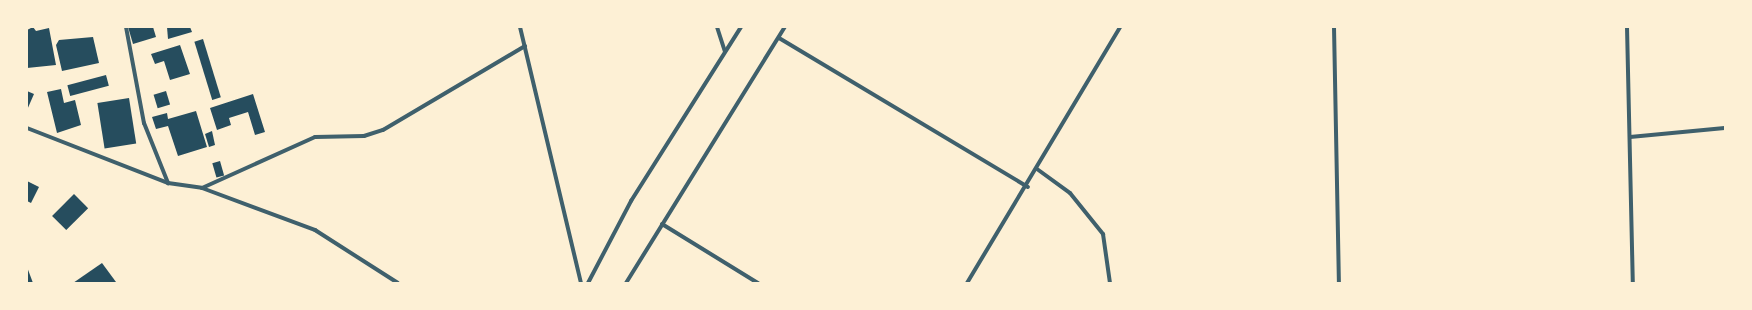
<!DOCTYPE html>
<html>
<head>
<meta charset="utf-8">
<style>
  body { margin:0 }
  #map { position:relative; width:1752px; height:310px; overflow:hidden; background:#fdf0d5; font-family:Montserrat,sans-serif }
  div>[style] { position:absolute }
  .building>* { inset:0; background:#264d5e; transform-origin:0 0 }
  .minor>* { height:4px; margin:-2px; padding:0 2px; transform-origin:2px; border-radius:2px; background:#3f606c }
  span { translate:-50% -50%; white-space:nowrap; text-align:center; line-height:1.15; -webkit-text-stroke:3px #fdf0d5; paint-order:stroke }
  .frame { position:absolute; inset:0; border:28px solid #fdf0d5; pointer-events:none }
</style>
</head>
<body>
<div id="map">
  <div class="building">
    <i style="clip-path:polygon(33px 27px,36px 31px,49px 28px,56px 65px,27px 68px,27px 30px)"></i>
    <i style="clip-path:polygon(128px 27px,153px 27px,156px 37px,133px 44px)"></i>
    <i style="clip-path:polygon(167px 27px,190px 27px,192px 32px,168px 39px)"></i>
    <i style="clip-path:polygon(93px 37px,99px 63px,62px 71px,56px 45px,59px 40px)"></i>
    <i style="left:203px;top:39px;width:61px;height:9px;rotate:73deg"></i>
    <i style="clip-path:polygon(180px 45px,190px 74px,170px 80px,164px 61px,155px 64px,151px 54px)"></i>
    <i style="left:106px;top:75px;width:11px;height:40px;rotate:75deg"></i>
    <i style="clip-path:polygon(61px 89px,64px 103px,75px 100px,81px 125px,57px 133px,47px 92px)"></i>
    <i style="clip-path:polygon(27px 91px,34px 94px,27px 110px)"></i>
    <i style="left:166px;top:91px;width:14px;height:13px;rotate:73deg"></i>
    <i style="clip-path:polygon(253px 94px,265px 132px,255px 135px,248px 112px,229px 118px,231px 125px,217px 130px,210px 108px)"></i>
    <i style="left:129px;top:98px;width:46px;height:32px;rotate:81deg"></i>
    <i style="clip-path:polygon(196px 111px,207px 147px,178px 156px,168px 126px,156px 129px,152px 117px,167px 113px,168px 119px)"></i>
    <i style="clip-path:polygon(212px 131px,215px 145px,209px 147px,205px 134px)"></i>
    <i style="left:220px;top:161px;width:15px;height:8px;rotate:74deg"></i>
    <i style="clip-path:polygon(27px 181px,39px 187px,31px 203px,27px 201px)"></i>
    <i style="left:74px;top:194px;width:20px;height:31px;rotate:45deg"></i>
    <i style="clip-path:polygon(102px 263px,116px 282px,73px 283px)"></i>
    <i style="clip-path:polygon(27px 267px,33px 283px,27px 283px)"></i>
  </div>
  <div class="minor">
    <i style="left:126px;top:27px;width:98px;rotate:79.4deg"></i>
    <i style="left:144px;top:123px;width:65px;rotate:68.2deg"></i>
    <i style="left:520px;top:27px;width:263px;rotate:76.6deg"></i>
    <i style="left:717px;top:27px;width:25px;rotate:72deg"></i>
    <i style="left:1334px;top:27px;width:256px;rotate:88.9deg"></i>
    <i style="left:1627px;top:27px;width:256px;rotate:88.7deg"></i>
    <i style="left:779px;top:38px;width:290px;rotate:30.9deg"></i>
    <i style="left:27px;top:128px;width:151px;rotate:21.3deg"></i>
    <i style="left:168px;top:183px;width:34px;rotate:8deg"></i>
    <i style="left:202px;top:188px;width:121px;rotate:20.4deg"></i>
    <i style="left:315px;top:230px;width:98px;rotate:32.6deg"></i>
    <i style="left:1630px;top:137px;width:95px;rotate:-5.4deg"></i>
    <i style="left:1037px;top:169px;width:41px;rotate:36deg"></i>
    <i style="left:1070px;top:193px;width:53px;rotate:51.2deg"></i>
    <i style="left:1103px;top:234px;width:49px;rotate:81.9deg"></i>
    <i style="left:202px;top:188px;width:124px;rotate:-24.3deg"></i>
    <i style="left:315px;top:137px;width:49px;rotate:-1.2deg"></i>
    <i style="left:364px;top:136px;width:20px;rotate:-18deg"></i>
    <i style="left:383px;top:130px;width:165px;rotate:-30.6deg"></i>
    <i style="left:662px;top:224px;width:113px;rotate:31.6deg"></i>
    <i style="left:588px;top:283px;width:93px;rotate:-62.3deg"></i>
    <i style="left:631px;top:201px;width:206px;rotate:-57.7deg"></i>
    <i style="left:626px;top:283px;width:301px;rotate:-58.2deg"></i>
    <i style="left:967px;top:283px;width:298px;rotate:-59.1deg"></i>
  </div>
  <div class="frame"></div>
</div>
</body>
</html>
